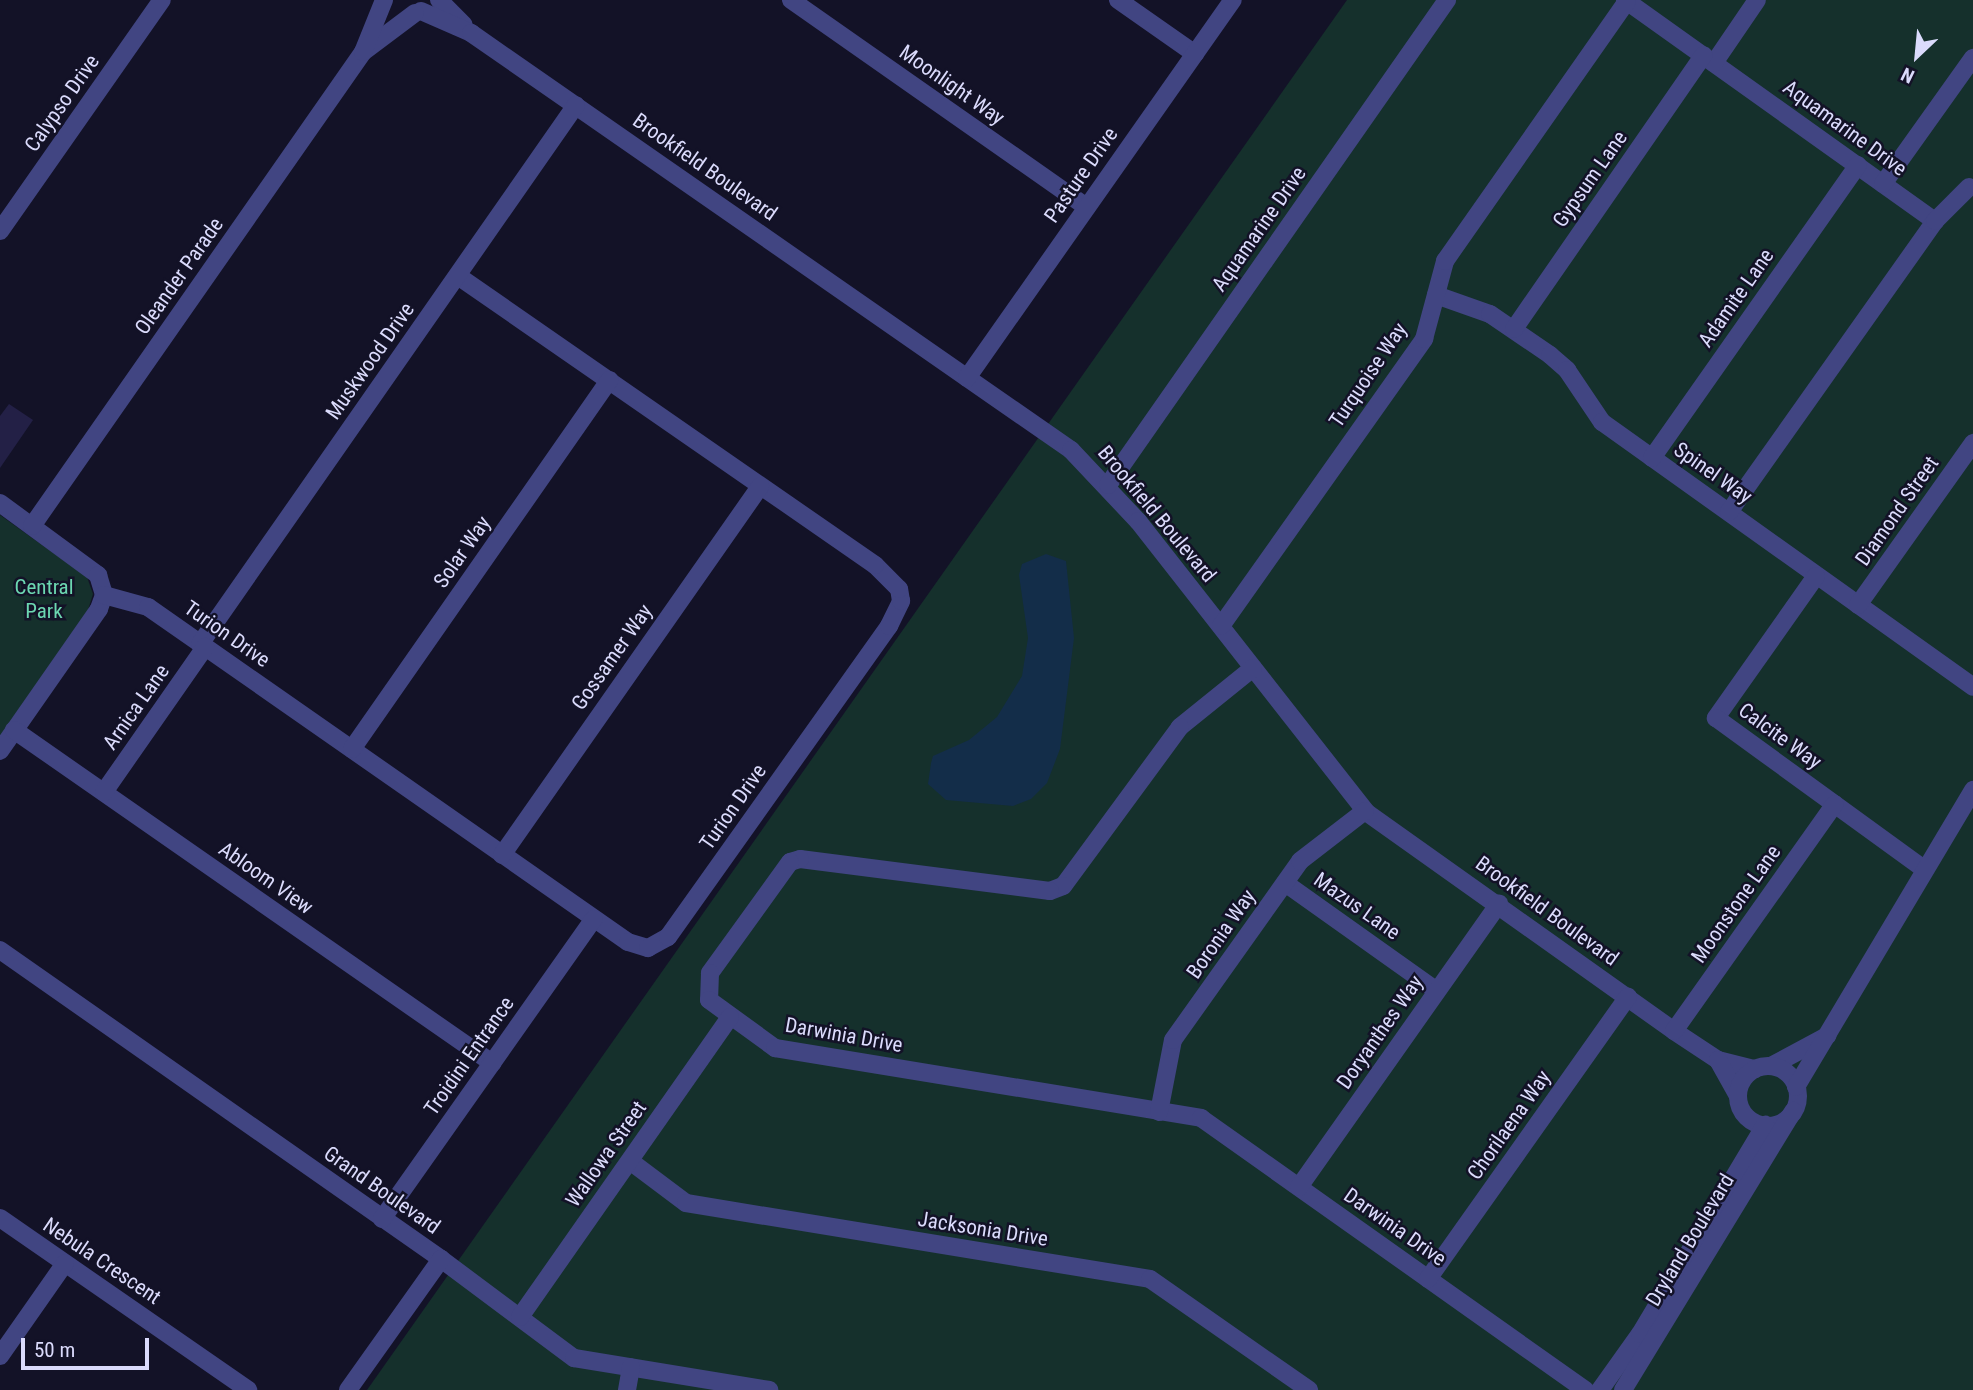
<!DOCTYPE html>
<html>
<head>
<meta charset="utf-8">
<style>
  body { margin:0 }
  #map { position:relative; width:1973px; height:1390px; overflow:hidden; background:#131227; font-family:"Roboto Condensed",sans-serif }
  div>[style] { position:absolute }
  .green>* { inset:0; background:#15302c }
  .water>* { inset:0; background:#132d49 }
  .building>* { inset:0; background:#232046 }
  .minor>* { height:18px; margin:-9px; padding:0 9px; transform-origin:9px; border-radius:9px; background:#414582 }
  .minor>.ring { margin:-9px; padding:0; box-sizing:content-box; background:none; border:18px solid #414582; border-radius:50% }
  span { translate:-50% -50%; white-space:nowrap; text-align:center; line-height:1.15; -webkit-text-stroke:5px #131227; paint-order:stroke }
  .street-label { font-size:21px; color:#dbdbfc }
  .park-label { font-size:21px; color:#6cd7b1 }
  .north { position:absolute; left:1882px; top:21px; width:70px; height:70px; -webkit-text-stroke:5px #131227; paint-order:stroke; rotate:206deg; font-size:19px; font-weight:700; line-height:28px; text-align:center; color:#dbdbfc }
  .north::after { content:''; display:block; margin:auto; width:24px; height:32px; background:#dbdbfc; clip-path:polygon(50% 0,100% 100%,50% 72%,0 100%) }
  .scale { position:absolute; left:21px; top:1338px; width:128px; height:32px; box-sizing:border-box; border:4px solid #dbdbfc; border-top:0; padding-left:9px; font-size:21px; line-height:24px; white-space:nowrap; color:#dbdbfc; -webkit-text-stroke:5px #131227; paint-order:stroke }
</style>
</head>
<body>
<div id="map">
  <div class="green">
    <i style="clip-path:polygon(1347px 0,1973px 0,1973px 1390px,367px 1390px)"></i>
    <i style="clip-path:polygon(0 515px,87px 577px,93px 594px,88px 610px,0 736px)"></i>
  </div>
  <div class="water">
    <i style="clip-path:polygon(1046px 554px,1066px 561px,1074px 638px,1060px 749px,1047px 783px,1031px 799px,1013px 806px,946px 800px,928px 784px,931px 763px,933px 756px,969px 740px,997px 717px,1022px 676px,1028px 638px,1019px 575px,1022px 564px)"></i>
  </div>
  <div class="building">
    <i style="clip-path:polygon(9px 404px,33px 420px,0 468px,0 416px)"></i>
  </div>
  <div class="minor">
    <i style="left:439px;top:0;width:35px;rotate:45deg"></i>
    <i style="left:791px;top:0;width:361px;rotate:35deg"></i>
    <i style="left:1118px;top:0;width:94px;rotate:35deg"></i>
    <i style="left:1625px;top:0;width:381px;rotate:35.5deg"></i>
    <i style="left:421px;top:11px;width:55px;rotate:23.7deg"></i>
    <i style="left:471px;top:33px;width:731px;rotate:34.8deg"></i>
    <i style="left:1071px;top:450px;width:98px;rotate:46.7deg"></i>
    <i style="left:1138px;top:521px;width:370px;rotate:51.9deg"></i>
    <i style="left:1366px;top:812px;width:378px;rotate:35.4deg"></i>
    <i style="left:1674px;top:1031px;width:53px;rotate:33.4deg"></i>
    <i style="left:1718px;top:1060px;width:38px;rotate:14deg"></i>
    <i style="left:363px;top:52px;width:65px;rotate:-36.9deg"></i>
    <i style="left:1714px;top:63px;width:76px;rotate:-55.7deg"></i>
    <i style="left:1883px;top:184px;width:155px;rotate:-54.5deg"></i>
    <i style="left:0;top:231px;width:282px;rotate:-55deg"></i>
    <i style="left:1436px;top:295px;width:57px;rotate:19.4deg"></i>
    <i style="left:1490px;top:314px;width:73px;rotate:34.3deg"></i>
    <i style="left:1550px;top:355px;width:23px;rotate:41deg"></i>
    <i style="left:1567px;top:370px;width:63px;rotate:56.1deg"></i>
    <i style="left:1602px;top:422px;width:456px;rotate:35.5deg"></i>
    <i style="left:1514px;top:329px;width:333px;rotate:-55.3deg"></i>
    <i style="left:967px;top:378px;width:462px;rotate:-54.9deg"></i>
    <i style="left:1652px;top:458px;width:358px;rotate:-54.9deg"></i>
    <i style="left:1108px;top:485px;width:592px;rotate:-55.05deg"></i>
    <i style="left:0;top:503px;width:122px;rotate:36.3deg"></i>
    <i style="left:98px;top:575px;width:21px;rotate:73deg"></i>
    <i style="left:104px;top:595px;width:15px;rotate:110deg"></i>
    <i style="left:99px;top:609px;width:173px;rotate:124.9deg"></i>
    <i style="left:1729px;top:512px;width:357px;rotate:-54.7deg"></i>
    <i style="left:1935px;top:221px;width:48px;rotate:-45deg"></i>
    <i style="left:32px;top:526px;width:578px;rotate:-55.07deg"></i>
    <i style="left:363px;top:52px;width:56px;rotate:-68deg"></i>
    <i style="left:1816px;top:576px;width:174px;rotate:125.2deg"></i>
    <i style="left:1716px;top:718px;width:257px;rotate:36deg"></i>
    <i style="left:104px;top:595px;width:46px;rotate:15.3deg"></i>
    <i style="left:148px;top:607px;width:585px;rotate:34.91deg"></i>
    <i style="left:628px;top:942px;width:21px;rotate:17deg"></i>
    <i style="left:648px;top:948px;width:23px;rotate:-29deg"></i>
    <i style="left:668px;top:937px;width:382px;rotate:-54.6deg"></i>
    <i style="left:889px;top:626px;width:28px;rotate:-64deg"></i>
    <i style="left:901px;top:601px;width:12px;rotate:-99deg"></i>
    <i style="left:899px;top:589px;width:34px;rotate:-135deg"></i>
    <i style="left:875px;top:565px;width:507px;rotate:-145.28deg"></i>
    <i style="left:1858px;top:605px;width:199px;rotate:-54.6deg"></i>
    <i style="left:1221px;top:626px;width:352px;rotate:-54.7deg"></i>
    <i style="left:1424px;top:339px;width:81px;rotate:-74.9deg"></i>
    <i style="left:1445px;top:261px;width:317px;rotate:-55deg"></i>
    <i style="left:200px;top:644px;width:657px;rotate:-55.1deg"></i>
    <i style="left:1253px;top:668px;width:94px;rotate:141.1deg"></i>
    <i style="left:1180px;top:727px;width:197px;rotate:126.3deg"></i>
    <i style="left:1063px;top:886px;width:14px;rotate:159deg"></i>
    <i style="left:1050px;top:891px;width:252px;rotate:-172.7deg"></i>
    <i style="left:800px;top:859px;width:10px;rotate:163deg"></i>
    <i style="left:790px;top:862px;width:137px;rotate:125.8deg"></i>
    <i style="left:710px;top:973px;width:27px;rotate:92deg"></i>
    <i style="left:709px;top:1000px;width:82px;rotate:36deg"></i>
    <i style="left:775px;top:1048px;width:432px;rotate:9.3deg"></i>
    <i style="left:1201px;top:1118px;width:471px;rotate:35.3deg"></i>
    <i style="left:14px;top:730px;width:583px;rotate:34.86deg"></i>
    <i style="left:352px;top:749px;width:450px;rotate:-55.1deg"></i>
    <i style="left:104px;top:792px;width:177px;rotate:-55.1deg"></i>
    <i style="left:502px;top:855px;width:450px;rotate:-55deg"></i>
    <i style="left:1285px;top:883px;width:186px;rotate:35.4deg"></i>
    <i style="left:0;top:950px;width:538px;rotate:35.02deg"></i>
    <i style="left:441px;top:1259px;width:166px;rotate:36.7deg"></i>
    <i style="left:574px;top:1358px;width:198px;rotate:9.3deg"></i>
    <i style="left:1674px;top:1031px;width:278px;rotate:-54.7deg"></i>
    <i style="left:1718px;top:1060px;width:41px;rotate:60.9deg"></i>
    <i style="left:1771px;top:1066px;width:64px;rotate:-28.2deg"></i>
    <i class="ring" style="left:1738px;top:1066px;width:42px;height:42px"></i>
    <i style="left:1796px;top:1087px;width:346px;rotate:-59.2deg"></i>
    <i style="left:1159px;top:1112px;width:73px;rotate:-79deg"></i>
    <i style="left:1173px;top:1040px;width:219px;rotate:-54.6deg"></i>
    <i style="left:1300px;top:861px;width:82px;rotate:-37.6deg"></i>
    <i style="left:630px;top:1161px;width:70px;rotate:36.9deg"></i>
    <i style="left:686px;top:1203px;width:470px;rotate:9.3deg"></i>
    <i style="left:1150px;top:1279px;width:194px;rotate:34.9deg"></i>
    <i style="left:1299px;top:1187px;width:347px;rotate:-54.8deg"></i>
    <i style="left:0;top:1218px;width:302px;rotate:34.7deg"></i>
    <i style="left:382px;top:1219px;width:367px;rotate:-54.8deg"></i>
    <i style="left:1428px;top:1279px;width:346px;rotate:-54.7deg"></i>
    <i style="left:520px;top:1317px;width:366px;rotate:-55deg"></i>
    <i style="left:0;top:1356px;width:113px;rotate:-55deg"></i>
    <i style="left:348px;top:1390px;width:161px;rotate:-54.6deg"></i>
    <i style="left:627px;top:1390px;width:23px;rotate:-80deg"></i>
    <i style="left:1600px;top:1390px;width:69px;rotate:-54.5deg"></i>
    <i style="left:1640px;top:1334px;width:244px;rotate:-59.1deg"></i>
    <i style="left:1623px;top:1390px;width:327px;rotate:-58.6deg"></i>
  </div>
  <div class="street-label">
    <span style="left:952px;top:85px;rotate:35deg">Moonlight Way</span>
    <span style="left:62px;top:103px;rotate:-55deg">Calypso Drive</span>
    <span style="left:1845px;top:128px;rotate:36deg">Aquamarine Drive</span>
    <span style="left:705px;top:167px;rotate:35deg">Brookfield Boulevard</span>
    <span style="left:1081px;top:175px;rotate:-55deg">Pasture Drive</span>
    <span style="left:1590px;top:179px;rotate:-55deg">Gypsum Lane</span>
    <span style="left:1259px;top:229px;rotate:-55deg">Aquamarine Drive</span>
    <span style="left:179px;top:276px;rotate:-55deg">Oleander Parade</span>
    <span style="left:1736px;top:298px;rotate:-55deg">Adamite Lane</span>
    <span style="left:370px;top:361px;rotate:-55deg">Muskwood Drive</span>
    <span style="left:1368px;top:375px;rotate:-56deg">Turquoise Way</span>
    <span style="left:1713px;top:473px;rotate:35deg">Spinel Way</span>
    <span style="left:1897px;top:511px;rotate:-55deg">Diamond Street</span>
    <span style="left:1157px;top:514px;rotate:50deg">Brookfield Boulevard</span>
    <span style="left:462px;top:552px;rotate:-55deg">Solar Way</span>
    <span style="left:227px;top:634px;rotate:35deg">Turion Drive</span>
    <span style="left:612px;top:657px;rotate:-55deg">Gossamer Way</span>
    <span style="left:136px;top:707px;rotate:-55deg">Arnica Lane</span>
    <span style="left:1780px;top:736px;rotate:36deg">Calcite Way</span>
    <span style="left:733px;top:807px;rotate:-55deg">Turion Drive</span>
    <span style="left:266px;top:878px;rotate:35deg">Abloom View</span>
    <span style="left:1736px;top:904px;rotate:-55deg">Moonstone Lane</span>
    <span style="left:1357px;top:906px;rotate:35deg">Mazus Lane</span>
    <span style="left:1547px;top:911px;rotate:36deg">Brookfield Boulevard</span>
    <span style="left:1221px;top:934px;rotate:-55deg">Boronia Way</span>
    <span style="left:1380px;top:1032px;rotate:-55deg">Doryanthes Way</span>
    <span style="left:844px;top:1035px;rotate:10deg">Darwinia Drive</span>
    <span style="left:469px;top:1056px;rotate:-55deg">Troidini Entrance</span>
    <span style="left:1509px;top:1125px;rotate:-55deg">Chorilaena Way</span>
    <span style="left:606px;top:1154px;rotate:-55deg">Wallowa Street</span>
    <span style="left:382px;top:1190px;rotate:35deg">Grand Boulevard</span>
    <span style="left:1395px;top:1227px;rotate:35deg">Darwinia Drive</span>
    <span style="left:983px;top:1229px;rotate:9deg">Jacksonia Drive</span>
    <span style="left:1690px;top:1240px;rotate:-59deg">Dryland Boulevard</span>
    <span style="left:102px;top:1261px;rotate:34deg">Nebula Crescent</span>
  </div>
  <div class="park-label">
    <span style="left:44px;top:599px">Central<br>Park</span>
  </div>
  <div class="north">N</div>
  <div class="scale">50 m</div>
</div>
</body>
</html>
